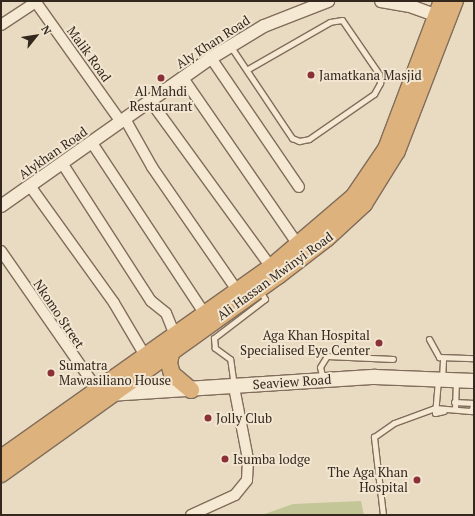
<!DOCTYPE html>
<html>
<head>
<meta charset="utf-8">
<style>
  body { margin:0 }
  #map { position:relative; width:475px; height:516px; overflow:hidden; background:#e9dbc2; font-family:"PT Serif",serif }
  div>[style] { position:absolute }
  .green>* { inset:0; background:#c3c697 }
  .roads { filter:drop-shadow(1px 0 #816d5b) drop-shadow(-1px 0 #816d5b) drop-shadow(0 1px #816d5b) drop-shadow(0 -1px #816d5b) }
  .service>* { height:5px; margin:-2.5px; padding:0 2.5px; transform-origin:2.5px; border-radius:2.5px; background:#f5e9d4 }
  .minor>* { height:10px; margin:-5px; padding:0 5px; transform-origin:5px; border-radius:5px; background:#f5e9d4 }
  .tertiary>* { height:12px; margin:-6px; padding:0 6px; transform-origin:6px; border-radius:6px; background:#f5e9d4 }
  .secondary>* { height:14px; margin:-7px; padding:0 7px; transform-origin:7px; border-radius:7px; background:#f5e9d4 }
  .trunk>* { height:16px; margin:-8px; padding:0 8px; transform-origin:8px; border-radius:8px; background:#deb27c }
  .dots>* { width:11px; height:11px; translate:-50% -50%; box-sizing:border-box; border:2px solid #f2e6d1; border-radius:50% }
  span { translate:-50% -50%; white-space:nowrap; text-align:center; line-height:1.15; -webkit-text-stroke:4px #f2e6d1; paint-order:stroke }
  .street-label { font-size:13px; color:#33271e }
  .poi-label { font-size:13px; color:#33271e }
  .left { translate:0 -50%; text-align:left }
  .right { translate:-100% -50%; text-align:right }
  .frame { position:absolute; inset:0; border:2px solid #33271e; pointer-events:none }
  .north { position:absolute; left:16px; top:16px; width:40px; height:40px; -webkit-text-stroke:3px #f2e6d1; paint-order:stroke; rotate:60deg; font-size:11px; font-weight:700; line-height:16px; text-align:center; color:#33271e }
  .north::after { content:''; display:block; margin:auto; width:14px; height:18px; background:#33271e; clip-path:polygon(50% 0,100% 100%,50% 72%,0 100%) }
</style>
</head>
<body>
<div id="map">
  <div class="green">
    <i style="clip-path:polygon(361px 501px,364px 515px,262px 515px,293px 504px)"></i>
  </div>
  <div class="roads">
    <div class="service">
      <i style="left:231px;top:47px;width:110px;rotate:56.2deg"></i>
      <i style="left:292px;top:138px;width:8px;rotate:23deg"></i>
      <i style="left:299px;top:141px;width:10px;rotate:-11deg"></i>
      <i style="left:309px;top:139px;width:79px;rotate:-34.7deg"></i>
      <i style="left:374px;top:94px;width:13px;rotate:-61deg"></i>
      <i style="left:380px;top:83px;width:9px;rotate:-96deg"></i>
      <i style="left:379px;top:74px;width:65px;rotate:-124.4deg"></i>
      <i style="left:342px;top:20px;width:12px;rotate:171deg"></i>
      <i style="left:330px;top:22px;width:95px;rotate:150.2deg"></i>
      <i style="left:429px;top:339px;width:21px;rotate:61deg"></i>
      <i style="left:439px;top:357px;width:35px;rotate:2deg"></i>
      <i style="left:323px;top:379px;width:12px;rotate:-104deg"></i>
      <i style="left:320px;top:367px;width:13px;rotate:-58deg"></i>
      <i style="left:327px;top:356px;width:66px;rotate:2.6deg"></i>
      <i style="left:442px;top:379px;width:21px;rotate:-87deg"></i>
      <i style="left:438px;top:380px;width:33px;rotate:95deg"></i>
      <i style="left:435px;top:413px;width:9px;rotate:-13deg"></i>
      <i style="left:234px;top:386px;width:27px;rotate:-98deg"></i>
      <i style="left:230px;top:359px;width:19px;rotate:-144deg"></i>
      <i style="left:215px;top:348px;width:10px;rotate:-96deg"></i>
      <i style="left:214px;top:338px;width:64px;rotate:-37.4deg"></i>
      <i style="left:265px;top:299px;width:9px;rotate:-122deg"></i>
      <i style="left:454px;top:402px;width:20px;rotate:3deg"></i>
      <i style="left:455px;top:409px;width:28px;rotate:-88deg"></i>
      <i style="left:471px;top:411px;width:9px;rotate:-69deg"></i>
      <i style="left:383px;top:515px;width:79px;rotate:-96.6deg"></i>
      <i style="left:374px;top:437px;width:24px;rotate:-35deg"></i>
      <i style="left:394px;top:423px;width:44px;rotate:-20.1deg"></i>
      <i style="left:435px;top:408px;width:38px;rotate:5deg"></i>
    </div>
    <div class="minor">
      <i style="left:35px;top:1px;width:148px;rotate:54.6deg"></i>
      <i style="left:1px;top:25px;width:42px;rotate:-33.3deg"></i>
      <i style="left:211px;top:58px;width:156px;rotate:55.7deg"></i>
      <i style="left:183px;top:78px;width:204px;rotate:55.4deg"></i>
      <i style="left:151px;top:102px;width:204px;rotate:54deg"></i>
      <i style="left:125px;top:119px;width:55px;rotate:60.6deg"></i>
      <i style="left:152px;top:167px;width:150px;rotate:55.4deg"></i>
      <i style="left:92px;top:143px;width:204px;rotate:56.6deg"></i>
      <i style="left:62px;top:163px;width:164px;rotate:57.2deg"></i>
      <i style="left:151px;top:301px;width:19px;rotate:39deg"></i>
      <i style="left:166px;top:313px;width:22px;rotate:68deg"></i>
      <i style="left:30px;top:186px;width:144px;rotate:54.3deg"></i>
      <i style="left:114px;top:303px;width:59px;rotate:59.5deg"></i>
      <i style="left:1px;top:251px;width:168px;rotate:55.2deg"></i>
      <i style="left:191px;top:515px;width:48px;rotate:-24.4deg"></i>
      <i style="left:235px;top:495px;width:19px;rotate:-51deg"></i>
      <i style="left:247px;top:480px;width:21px;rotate:-87deg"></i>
      <i style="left:248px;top:459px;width:73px;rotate:-101deg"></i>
    </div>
    <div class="tertiary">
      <i style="left:381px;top:1px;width:29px;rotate:10deg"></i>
      <i style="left:410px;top:6px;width:35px;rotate:20deg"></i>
      <i style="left:1px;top:206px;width:257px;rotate:-35.2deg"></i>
      <i style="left:211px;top:58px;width:62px;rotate:-31.1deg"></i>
      <i style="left:264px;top:26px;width:69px;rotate:-21.3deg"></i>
    </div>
    <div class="secondary">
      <i style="left:109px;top:394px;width:267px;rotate:-3.7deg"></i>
      <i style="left:375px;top:377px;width:99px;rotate:2.3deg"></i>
    </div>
    <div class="trunk">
      <i style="left:172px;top:349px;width:14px;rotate:102deg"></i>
      <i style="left:169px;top:363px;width:11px;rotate:75deg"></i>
      <i style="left:172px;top:374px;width:25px;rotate:40deg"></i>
      <i style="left:1px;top:458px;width:331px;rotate:-35.3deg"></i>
      <i style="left:271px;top:267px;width:109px;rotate:-40.5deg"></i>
      <i style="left:354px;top:196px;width:57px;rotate:-55.8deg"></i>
      <i style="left:386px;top:149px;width:158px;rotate:-69.3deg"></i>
      <i style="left:1px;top:474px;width:340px;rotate:-35.6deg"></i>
      <i style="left:278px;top:276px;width:61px;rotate:-37.6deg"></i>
      <i style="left:326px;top:239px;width:52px;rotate:-42.6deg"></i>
      <i style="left:364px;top:204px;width:62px;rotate:-58.1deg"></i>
      <i style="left:397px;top:151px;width:161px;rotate:-68.9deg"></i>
    </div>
  </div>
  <div class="dots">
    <i style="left:311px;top:75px;background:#8b3036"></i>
    <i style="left:161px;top:78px;background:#8b3036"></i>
    <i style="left:379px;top:343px;background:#8b3036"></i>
    <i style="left:51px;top:373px;background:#8b3036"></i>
    <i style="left:208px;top:418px;background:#8b3036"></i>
    <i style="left:225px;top:459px;background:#8b3036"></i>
    <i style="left:417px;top:480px;background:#8b3036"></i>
  </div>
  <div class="street-label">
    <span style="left:213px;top:42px;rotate:-33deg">Aly Khan Road</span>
    <span style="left:89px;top:54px;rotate:54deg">Malik Road</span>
    <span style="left:53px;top:153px;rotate:-35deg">Alykhan Road</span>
    <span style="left:275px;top:276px;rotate:-36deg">Ali Hassan Mwinyi Road</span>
    <span style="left:59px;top:314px;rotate:56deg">Nkomo Street</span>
    <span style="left:292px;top:382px;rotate:-4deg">Seaview Road</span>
  </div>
  <div class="poi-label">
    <span class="left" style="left:319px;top:75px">Jamatkana Masjid</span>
    <span style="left:161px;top:99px">Al Mahdi<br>Restaurant</span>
    <span class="right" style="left:370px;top:343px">Aga Khan Hospital<br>Specialised Eye Center</span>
    <span class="left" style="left:59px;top:373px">Sumatra<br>Mawasiliano House</span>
    <span class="left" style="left:216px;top:418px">Jolly Club</span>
    <span class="left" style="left:233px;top:459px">Isumba lodge</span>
    <span class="right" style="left:408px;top:480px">The Aga Khan<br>Hospital</span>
  </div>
  <div class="frame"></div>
  <div class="north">N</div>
</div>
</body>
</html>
